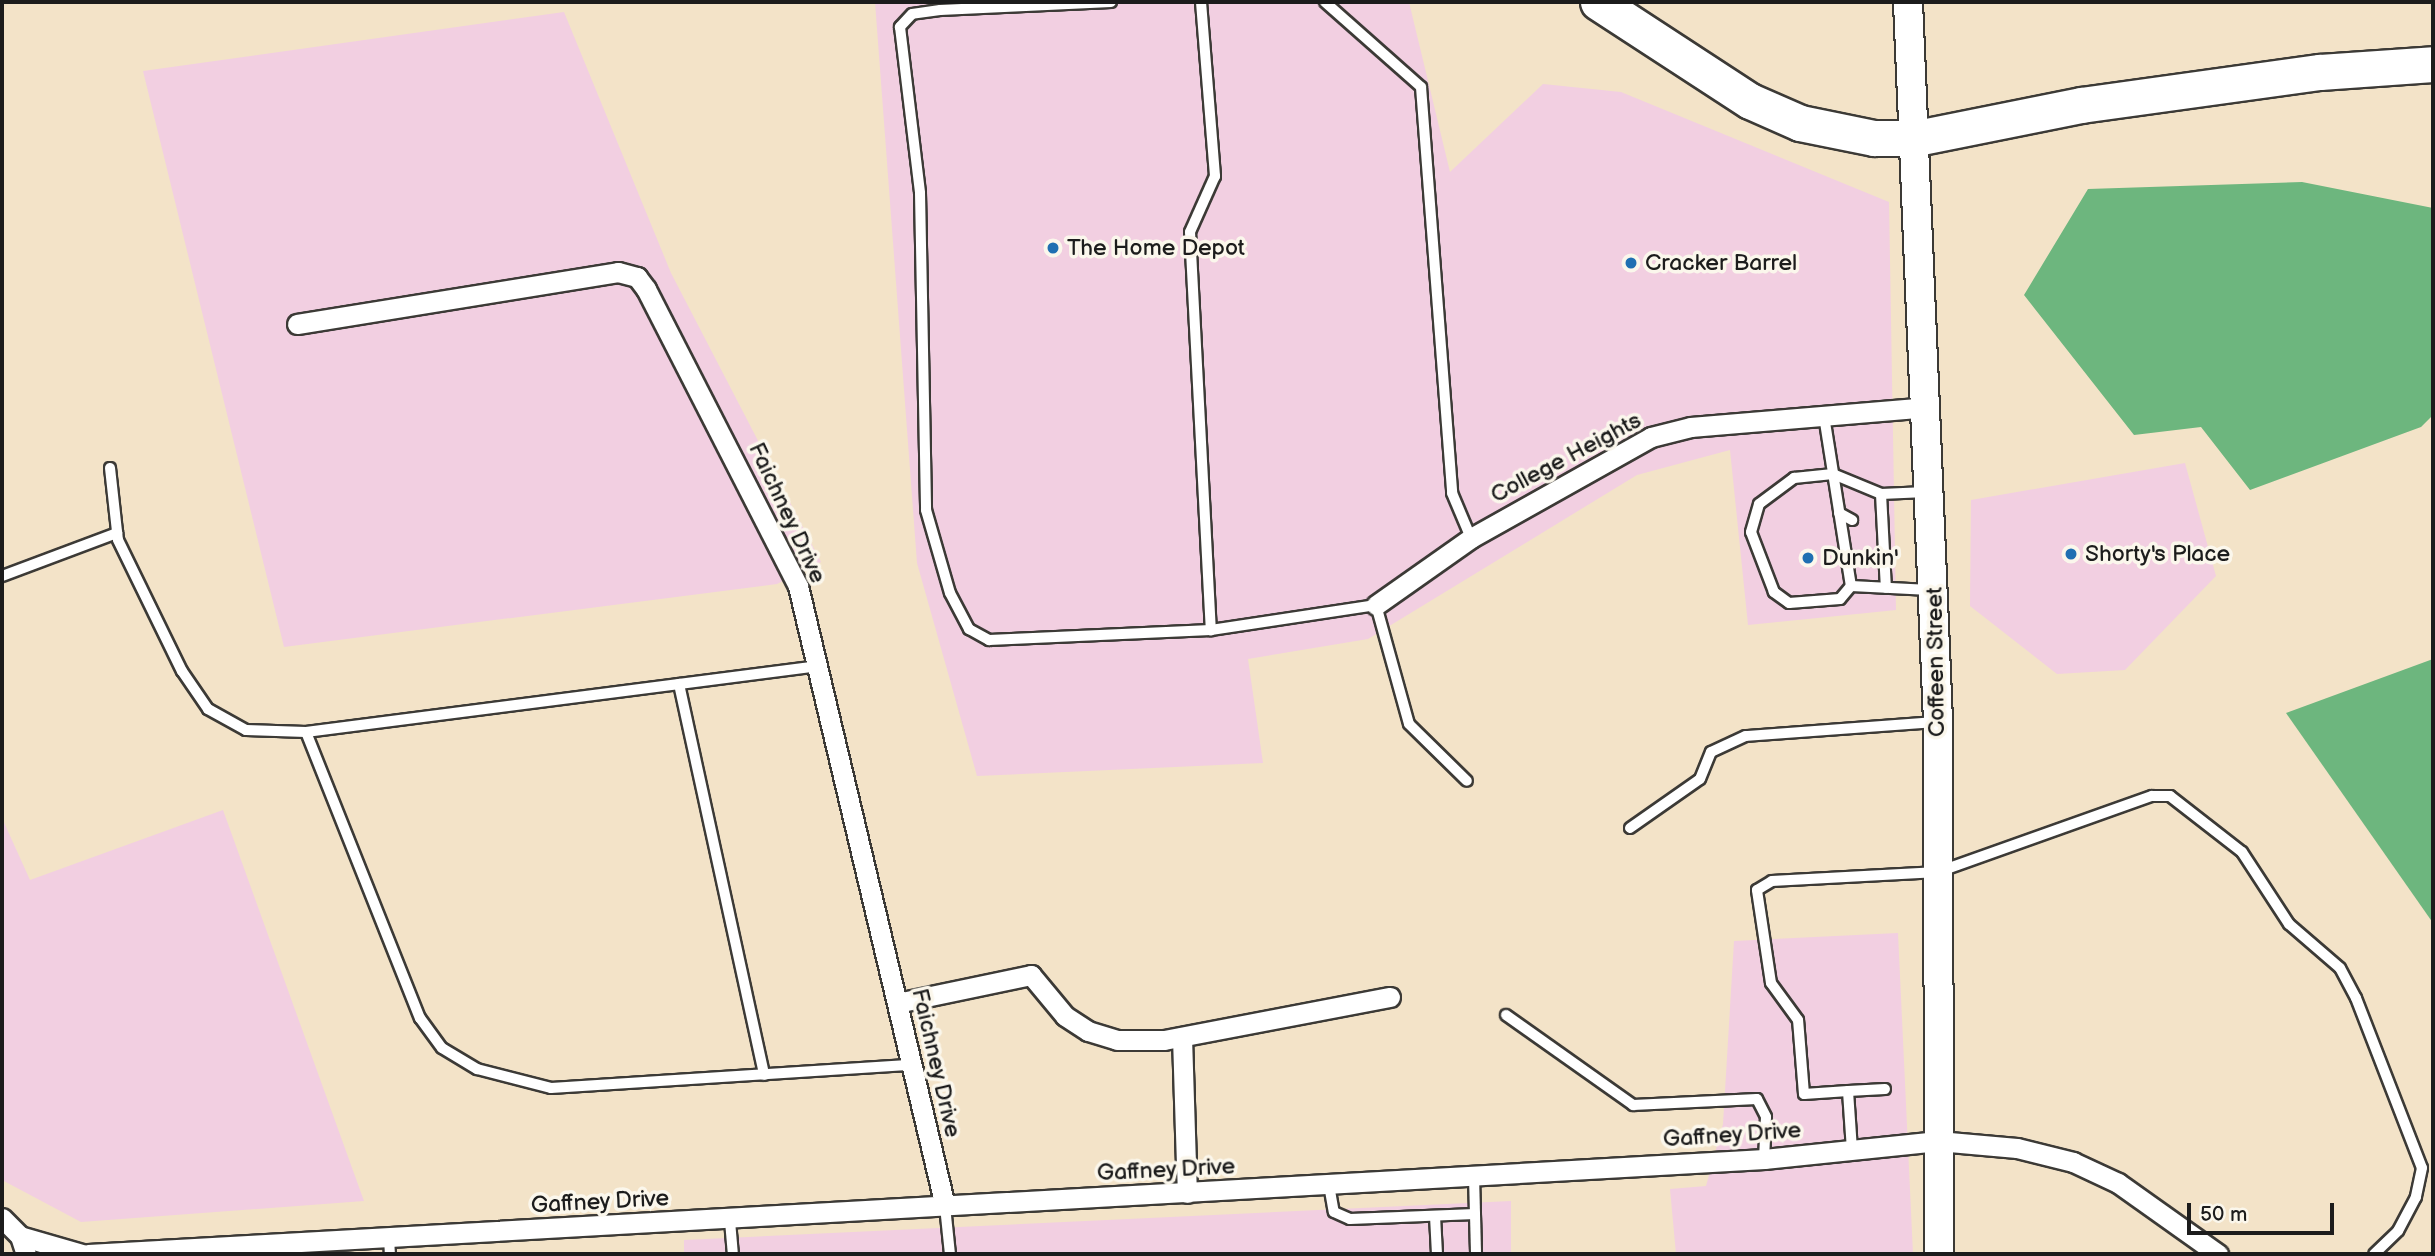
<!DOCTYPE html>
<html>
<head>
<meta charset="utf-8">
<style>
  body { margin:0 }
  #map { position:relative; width:2435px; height:1256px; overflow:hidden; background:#f3e3c8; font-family:"Balsamiq Sans",sans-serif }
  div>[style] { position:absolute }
  .built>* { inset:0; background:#f2cfe1 }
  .forest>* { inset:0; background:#6db67e }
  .roads { filter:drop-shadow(2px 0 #3c3a36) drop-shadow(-2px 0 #3c3a36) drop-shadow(0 2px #3c3a36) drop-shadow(0 -2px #3c3a36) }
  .lane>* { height:10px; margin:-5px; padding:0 5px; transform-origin:5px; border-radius:5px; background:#fff }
  .street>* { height:19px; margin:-9.5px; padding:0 9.5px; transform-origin:9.5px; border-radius:9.5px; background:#fff }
  .secondary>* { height:28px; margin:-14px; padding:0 14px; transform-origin:14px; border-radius:14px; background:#fff }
  .highway>* { height:35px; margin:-17.5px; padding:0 17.5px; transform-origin:17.5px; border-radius:17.5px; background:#fff }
  .dots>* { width:19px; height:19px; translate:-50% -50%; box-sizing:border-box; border:4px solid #fbf7ec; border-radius:50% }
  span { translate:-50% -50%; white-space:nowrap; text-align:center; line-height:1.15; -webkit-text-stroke:7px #fbf7ec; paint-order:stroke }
  .poi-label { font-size:23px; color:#1c1c1c }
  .left { translate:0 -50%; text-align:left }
  .street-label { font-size:23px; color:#1c1c1c }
  .frame { position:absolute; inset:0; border:4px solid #1c1c1c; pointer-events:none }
  .scale { position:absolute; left:2187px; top:1203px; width:147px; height:32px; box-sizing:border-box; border:4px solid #1c1c1c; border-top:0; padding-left:9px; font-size:21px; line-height:24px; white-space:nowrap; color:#1c1c1c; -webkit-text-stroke:5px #fbf7ec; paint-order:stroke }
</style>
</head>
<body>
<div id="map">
  <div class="built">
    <i style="clip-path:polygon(875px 2px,1409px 2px,1450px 172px,1543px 84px,1621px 92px,1889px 202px,1896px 610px,1748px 625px,1730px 450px,1637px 475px,1368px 639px,1248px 659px,1263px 763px,977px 776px,917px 563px)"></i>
    <i style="clip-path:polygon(564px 12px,671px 273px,821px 562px,777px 584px,284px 647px,143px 71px)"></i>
    <i style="clip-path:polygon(2185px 463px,2216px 576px,2125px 670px,2057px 674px,1970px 606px,1971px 500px)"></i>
    <i style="clip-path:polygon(223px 810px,364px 1201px,81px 1222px,2px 1180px,2px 818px,30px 880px)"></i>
    <i style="clip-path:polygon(1898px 933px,1913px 1254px,1676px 1254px,1670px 1189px,1706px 1186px,1723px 1124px,1734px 941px)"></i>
    <i style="clip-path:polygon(1511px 1201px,1511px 1254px,684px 1254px,684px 1240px)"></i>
  </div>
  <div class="forest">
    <i style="clip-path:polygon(2302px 182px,2433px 208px,2433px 415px,2421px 427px,2250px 490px,2201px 427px,2134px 435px,2024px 295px,2088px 189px)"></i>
    <i style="clip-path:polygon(2433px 659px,2433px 923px,2286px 713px)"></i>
  </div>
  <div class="roads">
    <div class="lane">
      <i style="left:1111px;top:2px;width:171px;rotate:177.3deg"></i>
      <i style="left:940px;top:10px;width:28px;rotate:172deg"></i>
      <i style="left:912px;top:14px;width:18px;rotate:133deg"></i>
      <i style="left:900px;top:27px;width:167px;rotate:83.1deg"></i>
      <i style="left:920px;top:193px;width:317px;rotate:88.9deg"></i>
      <i style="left:926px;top:510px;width:86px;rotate:73.9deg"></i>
      <i style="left:950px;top:593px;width:41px;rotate:62.2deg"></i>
      <i style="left:969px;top:629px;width:23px;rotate:29deg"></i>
      <i style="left:989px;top:640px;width:222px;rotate:-2.6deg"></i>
      <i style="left:1211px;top:630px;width:167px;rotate:-8.6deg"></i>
      <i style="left:1376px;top:605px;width:123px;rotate:74.5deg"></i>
      <i style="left:1409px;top:724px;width:81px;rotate:44.5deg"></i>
      <i style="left:1201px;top:2px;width:175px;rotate:85.4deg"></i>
      <i style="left:1215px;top:176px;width:61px;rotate:114.1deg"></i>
      <i style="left:1190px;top:232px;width:399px;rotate:87deg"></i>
      <i style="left:1325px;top:2px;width:128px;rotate:41.5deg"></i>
      <i style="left:1421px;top:87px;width:407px;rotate:85.6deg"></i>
      <i style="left:1452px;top:493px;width:49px;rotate:67.1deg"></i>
      <i style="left:1824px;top:416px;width:172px;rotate:81deg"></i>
      <i style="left:1851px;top:586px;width:79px;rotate:2.9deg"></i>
      <i style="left:110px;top:468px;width:72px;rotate:83.7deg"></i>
      <i style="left:118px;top:540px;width:146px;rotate:64deg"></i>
      <i style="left:182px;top:671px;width:46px;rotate:55.6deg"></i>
      <i style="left:208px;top:709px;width:43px;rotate:28.9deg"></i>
      <i style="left:246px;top:730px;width:60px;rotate:1.9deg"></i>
      <i style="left:306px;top:732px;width:517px;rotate:-7.33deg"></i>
      <i style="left:1881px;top:494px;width:45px;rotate:-2.5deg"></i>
      <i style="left:1839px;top:513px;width:15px;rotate:28deg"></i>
      <i style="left:2px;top:576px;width:123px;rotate:-20.5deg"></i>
      <i style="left:1851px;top:586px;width:17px;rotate:130deg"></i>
      <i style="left:1840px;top:599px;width:51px;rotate:175.5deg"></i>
      <i style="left:1789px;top:603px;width:19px;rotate:-144deg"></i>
      <i style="left:1774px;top:592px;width:64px;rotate:-111deg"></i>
      <i style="left:1751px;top:532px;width:29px;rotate:-74deg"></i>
      <i style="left:1759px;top:504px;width:44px;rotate:-36.6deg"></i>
      <i style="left:1794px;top:478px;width:39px;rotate:-6deg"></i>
      <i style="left:1833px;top:474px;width:52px;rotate:22.6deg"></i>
      <i style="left:1881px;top:494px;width:94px;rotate:87deg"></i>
      <i style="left:679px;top:684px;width:400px;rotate:77.7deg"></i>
      <i style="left:306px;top:732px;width:308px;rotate:68.3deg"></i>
      <i style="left:420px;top:1018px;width:37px;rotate:54deg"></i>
      <i style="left:442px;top:1048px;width:41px;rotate:31deg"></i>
      <i style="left:477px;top:1069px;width:76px;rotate:14.4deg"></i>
      <i style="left:551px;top:1088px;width:361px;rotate:-3.7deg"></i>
      <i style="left:1630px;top:828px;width:85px;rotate:-35deg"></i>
      <i style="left:1700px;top:779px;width:29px;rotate:-68deg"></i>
      <i style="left:1711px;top:752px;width:38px;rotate:-25deg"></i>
      <i style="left:1746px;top:736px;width:192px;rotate:-4.2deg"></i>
      <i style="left:1506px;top:1015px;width:156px;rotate:35.3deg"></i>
      <i style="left:1633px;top:1105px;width:124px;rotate:-2.8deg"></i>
      <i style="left:1757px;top:1099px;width:20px;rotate:63deg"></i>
      <i style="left:1766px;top:1117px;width:42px;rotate:92.7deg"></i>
      <i style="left:1848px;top:1091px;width:37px;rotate:-3deg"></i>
      <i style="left:1852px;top:1150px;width:59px;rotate:-93.9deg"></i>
      <i style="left:1848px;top:1091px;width:44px;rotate:176.1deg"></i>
      <i style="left:1804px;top:1094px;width:74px;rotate:-94.6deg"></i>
      <i style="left:1798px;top:1020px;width:46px;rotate:-126.1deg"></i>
      <i style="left:1771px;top:983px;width:94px;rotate:-98.6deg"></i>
      <i style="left:1757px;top:890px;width:17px;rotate:-31deg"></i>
      <i style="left:1772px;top:881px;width:166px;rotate:-3.1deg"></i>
      <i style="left:1938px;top:872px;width:227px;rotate:-19.6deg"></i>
      <i style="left:2152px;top:796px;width:18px"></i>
      <i style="left:2170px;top:796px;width:91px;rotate:37.9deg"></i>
      <i style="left:2242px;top:852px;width:86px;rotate:56.9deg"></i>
      <i style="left:2289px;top:924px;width:67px;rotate:40.8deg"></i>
      <i style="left:2340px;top:968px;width:34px;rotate:62deg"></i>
      <i style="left:2356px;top:998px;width:182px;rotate:68.8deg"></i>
      <i style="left:2422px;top:1168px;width:30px;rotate:102deg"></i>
      <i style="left:2416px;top:1197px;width:38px;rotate:118deg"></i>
      <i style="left:2398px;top:1231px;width:33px;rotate:136deg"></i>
      <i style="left:1474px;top:1176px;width:78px;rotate:88.5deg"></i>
      <i style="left:1329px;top:1185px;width:27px;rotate:80deg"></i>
      <i style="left:1334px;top:1212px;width:17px;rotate:24deg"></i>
      <i style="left:1350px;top:1219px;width:125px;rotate:-2.3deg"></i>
      <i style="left:945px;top:1206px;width:48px;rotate:84.1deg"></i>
      <i style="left:1435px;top:1216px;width:38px;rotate:87deg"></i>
      <i style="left:730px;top:1221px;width:33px;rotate:85deg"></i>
      <i style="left:389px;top:1237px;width:17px;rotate:87deg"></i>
    </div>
    <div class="street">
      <i style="left:297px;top:324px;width:325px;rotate:-9.2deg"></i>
      <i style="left:618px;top:272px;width:20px;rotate:15deg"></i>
      <i style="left:637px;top:277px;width:15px;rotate:53deg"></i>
      <i style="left:646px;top:289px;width:334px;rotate:62.9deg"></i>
      <i style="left:798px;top:586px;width:637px;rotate:76.66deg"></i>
      <i style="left:1376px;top:605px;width:116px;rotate:-35.2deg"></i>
      <i style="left:1471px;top:538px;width:206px;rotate:-29.3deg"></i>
      <i style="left:1651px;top:437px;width:41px;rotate:-14deg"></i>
      <i style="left:1691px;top:427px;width:238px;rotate:-4.8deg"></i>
      <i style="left:897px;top:1003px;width:137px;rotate:-11.8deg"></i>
      <i style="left:1031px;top:975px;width:53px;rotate:50.3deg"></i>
      <i style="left:1065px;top:1016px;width:27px;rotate:33deg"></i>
      <i style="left:1088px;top:1031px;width:30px;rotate:17deg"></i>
      <i style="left:1117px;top:1040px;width:47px"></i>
      <i style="left:1164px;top:1040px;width:230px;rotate:-10.8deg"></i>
      <i style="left:1182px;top:1037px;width:156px;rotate:88.2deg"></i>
      <i style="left:2px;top:1218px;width:25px;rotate:45deg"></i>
      <i style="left:20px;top:1236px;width:19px;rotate:72deg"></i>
      <i style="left:20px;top:1236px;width:65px;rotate:16.2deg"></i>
      <i style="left:88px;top:1254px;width:1679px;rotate:-3.24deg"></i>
      <i style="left:1764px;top:1159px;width:175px;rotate:-5.9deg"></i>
      <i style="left:1938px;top:1141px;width:79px;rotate:5.1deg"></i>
      <i style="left:2017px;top:1148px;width:58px;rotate:14deg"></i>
      <i style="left:2073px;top:1162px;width:50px;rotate:25deg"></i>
      <i style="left:2118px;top:1183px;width:123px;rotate:35.4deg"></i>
    </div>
    <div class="secondary">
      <i style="left:1908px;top:2px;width:721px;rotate:87.61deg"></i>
      <i style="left:1938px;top:722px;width:532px;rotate:89.89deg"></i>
    </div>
    <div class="highway">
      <i style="left:1598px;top:2px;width:181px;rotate:33.1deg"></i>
      <i style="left:1750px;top:101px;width:55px;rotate:23.7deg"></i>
      <i style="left:1800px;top:123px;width:76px;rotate:11.5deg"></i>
      <i style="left:1874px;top:138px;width:43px"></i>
      <i style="left:1917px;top:138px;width:167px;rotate:-11.4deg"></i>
      <i style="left:2081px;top:105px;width:241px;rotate:-7.9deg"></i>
      <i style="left:2320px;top:72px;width:113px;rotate:-4deg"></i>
    </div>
  </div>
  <div class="dots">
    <i style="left:1053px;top:248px;background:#1f6fb2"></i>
    <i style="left:1631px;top:263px;background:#1f6fb2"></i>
    <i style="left:2071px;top:554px;background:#1f6fb2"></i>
    <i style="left:1808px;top:558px;background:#1f6fb2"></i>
  </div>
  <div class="poi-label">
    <span class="left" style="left:1067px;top:248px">The Home Depot</span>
    <span class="left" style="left:1645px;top:263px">Cracker Barrel</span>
    <span class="left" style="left:2085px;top:554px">Shorty's Place</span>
    <span class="left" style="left:1822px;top:558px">Dunkin'</span>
  </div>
  <div class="street-label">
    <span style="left:1566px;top:458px;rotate:-28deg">College Heights</span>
    <span style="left:787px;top:513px;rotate:65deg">Faichney Drive</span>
    <span style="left:1936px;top:662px;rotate:-91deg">Coffeen Street</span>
    <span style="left:936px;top:1063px;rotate:77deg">Faichney Drive</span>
    <span style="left:1732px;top:1135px;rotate:-4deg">Gaffney Drive</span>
    <span style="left:1166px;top:1170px;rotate:-3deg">Gaffney Drive</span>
    <span style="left:600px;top:1202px;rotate:-3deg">Gaffney Drive</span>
  </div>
  <div class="frame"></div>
  <div class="scale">50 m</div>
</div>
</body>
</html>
